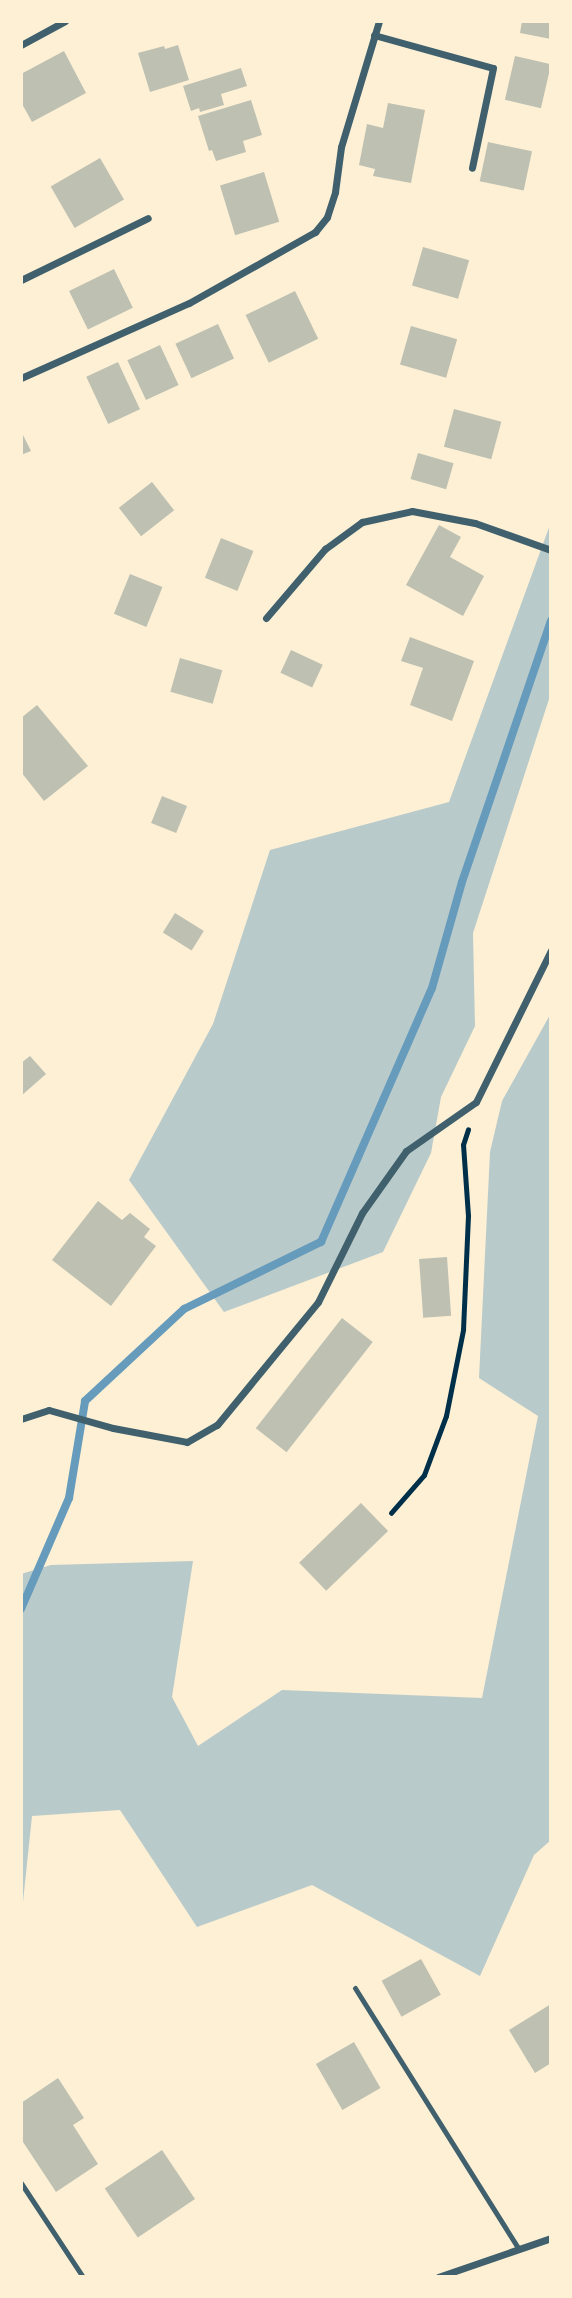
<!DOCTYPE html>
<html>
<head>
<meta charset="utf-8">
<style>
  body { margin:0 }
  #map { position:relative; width:572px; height:2298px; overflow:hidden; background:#fdf0d5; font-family:"DM Sans",sans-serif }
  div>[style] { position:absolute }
  .green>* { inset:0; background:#b9caca }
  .stream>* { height:8px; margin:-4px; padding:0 4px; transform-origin:4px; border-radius:4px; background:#669bbc }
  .building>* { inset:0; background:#bec0b2; transform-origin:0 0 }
  .path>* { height:4.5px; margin:-2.25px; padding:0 2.25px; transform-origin:2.25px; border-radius:2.25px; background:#003049 }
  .service>* { height:5px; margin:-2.5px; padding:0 2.5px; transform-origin:2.5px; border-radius:2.5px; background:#3f606c }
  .minor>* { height:7px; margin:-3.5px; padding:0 3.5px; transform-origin:3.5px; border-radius:3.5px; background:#3f606c }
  span { translate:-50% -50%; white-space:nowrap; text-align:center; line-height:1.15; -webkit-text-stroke:5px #fdf0d5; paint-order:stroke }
  .frame { position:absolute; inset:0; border:23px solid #fdf0d5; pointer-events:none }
</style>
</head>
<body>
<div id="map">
  <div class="green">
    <i style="clip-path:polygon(551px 522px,551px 693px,473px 933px,475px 1026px,441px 1097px,431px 1153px,383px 1252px,224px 1312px,129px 1180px,213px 1024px,270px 850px,449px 802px)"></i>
    <i style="clip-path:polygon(551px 1013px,551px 1840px,534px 1855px,480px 1976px,312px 1885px,197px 1927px,120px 1810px,32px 1816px,21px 1921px,21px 1574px,51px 1565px,193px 1561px,172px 1697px,198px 1746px,282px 1690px,482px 1698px,538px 1416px,479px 1378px,490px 1152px,502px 1101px)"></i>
  </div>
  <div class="stream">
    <i style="left:21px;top:1609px;width:121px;rotate:-66.6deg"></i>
    <i style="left:69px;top:1498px;width:98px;rotate:-80.6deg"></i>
    <i style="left:85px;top:1401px;width:135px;rotate:-42.9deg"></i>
    <i style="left:184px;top:1309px;width:153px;rotate:-26.1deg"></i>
    <i style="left:321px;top:1242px;width:277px;rotate:-66.4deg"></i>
    <i style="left:432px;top:988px;width:110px;rotate:-74.2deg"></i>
    <i style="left:462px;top:882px;width:276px;rotate:-71.2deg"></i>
  </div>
  <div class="building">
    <i style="clip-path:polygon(522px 21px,551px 21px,551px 39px,520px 33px)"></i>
    <i style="clip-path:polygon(178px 45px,189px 80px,150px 92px,138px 53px,164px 46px,165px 49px)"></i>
    <i style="clip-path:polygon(64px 51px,86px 93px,32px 122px,21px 102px,21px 74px)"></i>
    <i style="left:515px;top:56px;width:37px;height:45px;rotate:13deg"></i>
    <i style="clip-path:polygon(241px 68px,247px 86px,221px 94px,224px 105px,200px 112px,199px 108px,191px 111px,183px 86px)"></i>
    <i style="clip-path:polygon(251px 100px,262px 135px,243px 141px,246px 152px,216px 161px,212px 150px,209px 151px,198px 116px)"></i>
    <i style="clip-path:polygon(388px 103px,425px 110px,411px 183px,373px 176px,375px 169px,359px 165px,367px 124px,383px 128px)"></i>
    <i style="left:488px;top:142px;width:45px;height:40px;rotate:12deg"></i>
    <i style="left:100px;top:158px;width:48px;height:57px;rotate:60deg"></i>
    <i style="left:264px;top:172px;width:52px;height:46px;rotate:73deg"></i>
    <i style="left:423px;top:247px;width:48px;height:40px;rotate:16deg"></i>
    <i style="left:114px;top:269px;width:43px;height:50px;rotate:64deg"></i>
    <i style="left:295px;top:291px;width:53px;height:55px;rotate:64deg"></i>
    <i style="left:218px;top:324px;width:38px;height:47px;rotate:65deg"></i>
    <i style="left:411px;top:326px;width:48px;height:40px;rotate:16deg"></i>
    <i style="left:160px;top:345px;width:44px;height:36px;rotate:65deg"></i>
    <i style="left:118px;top:362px;width:52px;height:35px;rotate:65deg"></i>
    <i style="left:454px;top:409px;width:49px;height:39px;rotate:15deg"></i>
    <i style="clip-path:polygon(21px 431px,31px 451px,21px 455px)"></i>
    <i style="left:418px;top:453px;width:37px;height:27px;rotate:16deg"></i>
    <i style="left:152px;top:482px;width:36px;height:42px;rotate:52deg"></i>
    <i style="clip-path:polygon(439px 525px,461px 537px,450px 557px,484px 576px,463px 616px,406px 585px)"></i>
    <i style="left:221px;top:538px;width:35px;height:43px;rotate:22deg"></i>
    <i style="left:130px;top:574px;width:35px;height:43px;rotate:22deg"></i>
    <i style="clip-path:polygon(410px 637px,474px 661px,452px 721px,410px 705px,423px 668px,401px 661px)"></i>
    <i style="left:291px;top:650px;width:35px;height:25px;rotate:25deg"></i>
    <i style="left:180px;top:658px;width:44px;height:35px;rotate:16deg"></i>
    <i style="clip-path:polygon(37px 705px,88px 766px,44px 801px,21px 772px,21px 718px)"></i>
    <i style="left:162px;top:796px;width:27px;height:29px;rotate:22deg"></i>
    <i style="left:175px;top:913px;width:34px;height:23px;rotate:32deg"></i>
    <i style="clip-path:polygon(30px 1056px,46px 1074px,21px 1096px,21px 1063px)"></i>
    <i style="clip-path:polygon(98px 1201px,122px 1220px,130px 1213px,150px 1229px,144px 1237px,156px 1246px,111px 1306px,52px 1260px)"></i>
    <i style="left:447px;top:1257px;width:59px;height:28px;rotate:86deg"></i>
    <i style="left:342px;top:1318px;width:39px;height:140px;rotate:38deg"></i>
    <i style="left:361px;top:1503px;width:39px;height:86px;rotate:46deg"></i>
    <i style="left:421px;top:1959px;width:41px;height:45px;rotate:61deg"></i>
    <i style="clip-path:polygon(551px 2004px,551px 2063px,535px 2073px,509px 2030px)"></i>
    <i style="left:354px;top:2042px;width:53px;height:44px;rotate:60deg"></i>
    <i style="clip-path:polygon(58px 2078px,84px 2118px,73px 2125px,98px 2164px,56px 2192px,21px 2139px,21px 2103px)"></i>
    <i style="left:162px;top:2150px;width:59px;height:69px;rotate:56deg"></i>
  </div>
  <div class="path">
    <i style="left:391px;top:1513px;width:50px;rotate:-49deg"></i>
    <i style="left:424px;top:1475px;width:63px;rotate:-69.6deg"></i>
    <i style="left:446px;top:1416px;width:88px;rotate:-78.8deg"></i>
    <i style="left:463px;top:1330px;width:114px;rotate:-87.5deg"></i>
    <i style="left:468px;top:1216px;width:71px;rotate:-94deg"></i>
    <i style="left:463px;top:1145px;width:16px;rotate:-72deg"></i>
  </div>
  <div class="service">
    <i style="left:355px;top:1988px;width:308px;rotate:57.9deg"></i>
    <i style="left:21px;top:2183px;width:113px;rotate:56.6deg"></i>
  </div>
  <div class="minor">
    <i style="left:374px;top:35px;width:123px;rotate:15.5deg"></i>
    <i style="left:493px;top:68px;width:102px;rotate:101.9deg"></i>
    <i style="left:21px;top:45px;width:50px;rotate:-28.6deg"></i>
    <i style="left:21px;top:280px;width:141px;rotate:-26deg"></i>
    <i style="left:21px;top:378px;width:184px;rotate:-24.1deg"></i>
    <i style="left:189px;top:303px;width:145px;rotate:-29.4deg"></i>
    <i style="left:315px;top:232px;width:19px;rotate:-51deg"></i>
    <i style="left:327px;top:217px;width:26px;rotate:-72deg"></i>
    <i style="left:335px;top:192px;width:45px;rotate:-82.4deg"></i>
    <i style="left:341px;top:147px;width:132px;rotate:-73.2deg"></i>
    <i style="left:266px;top:618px;width:91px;rotate:-49.5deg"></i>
    <i style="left:325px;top:549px;width:46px;rotate:-36.1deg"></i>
    <i style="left:362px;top:522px;width:51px;rotate:-12.4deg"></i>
    <i style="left:412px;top:511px;width:64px;rotate:10.8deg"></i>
    <i style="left:475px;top:523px;width:81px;rotate:19.6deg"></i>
    <i style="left:21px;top:1419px;width:29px;rotate:-18deg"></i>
    <i style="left:49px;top:1410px;width:66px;rotate:15.7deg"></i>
    <i style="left:113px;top:1428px;width:75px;rotate:10.7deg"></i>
    <i style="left:187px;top:1442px;width:34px;rotate:-30deg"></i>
    <i style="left:217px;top:1425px;width:159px;rotate:-50.6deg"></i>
    <i style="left:318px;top:1302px;width:99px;rotate:-63.7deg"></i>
    <i style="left:362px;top:1213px;width:76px;rotate:-54.6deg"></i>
    <i style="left:406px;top:1151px;width:85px;rotate:-35deg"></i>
    <i style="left:476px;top:1102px;width:169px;rotate:-63.7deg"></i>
    <i style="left:438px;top:2277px;width:120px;rotate:-19deg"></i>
  </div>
  <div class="frame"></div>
</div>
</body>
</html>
